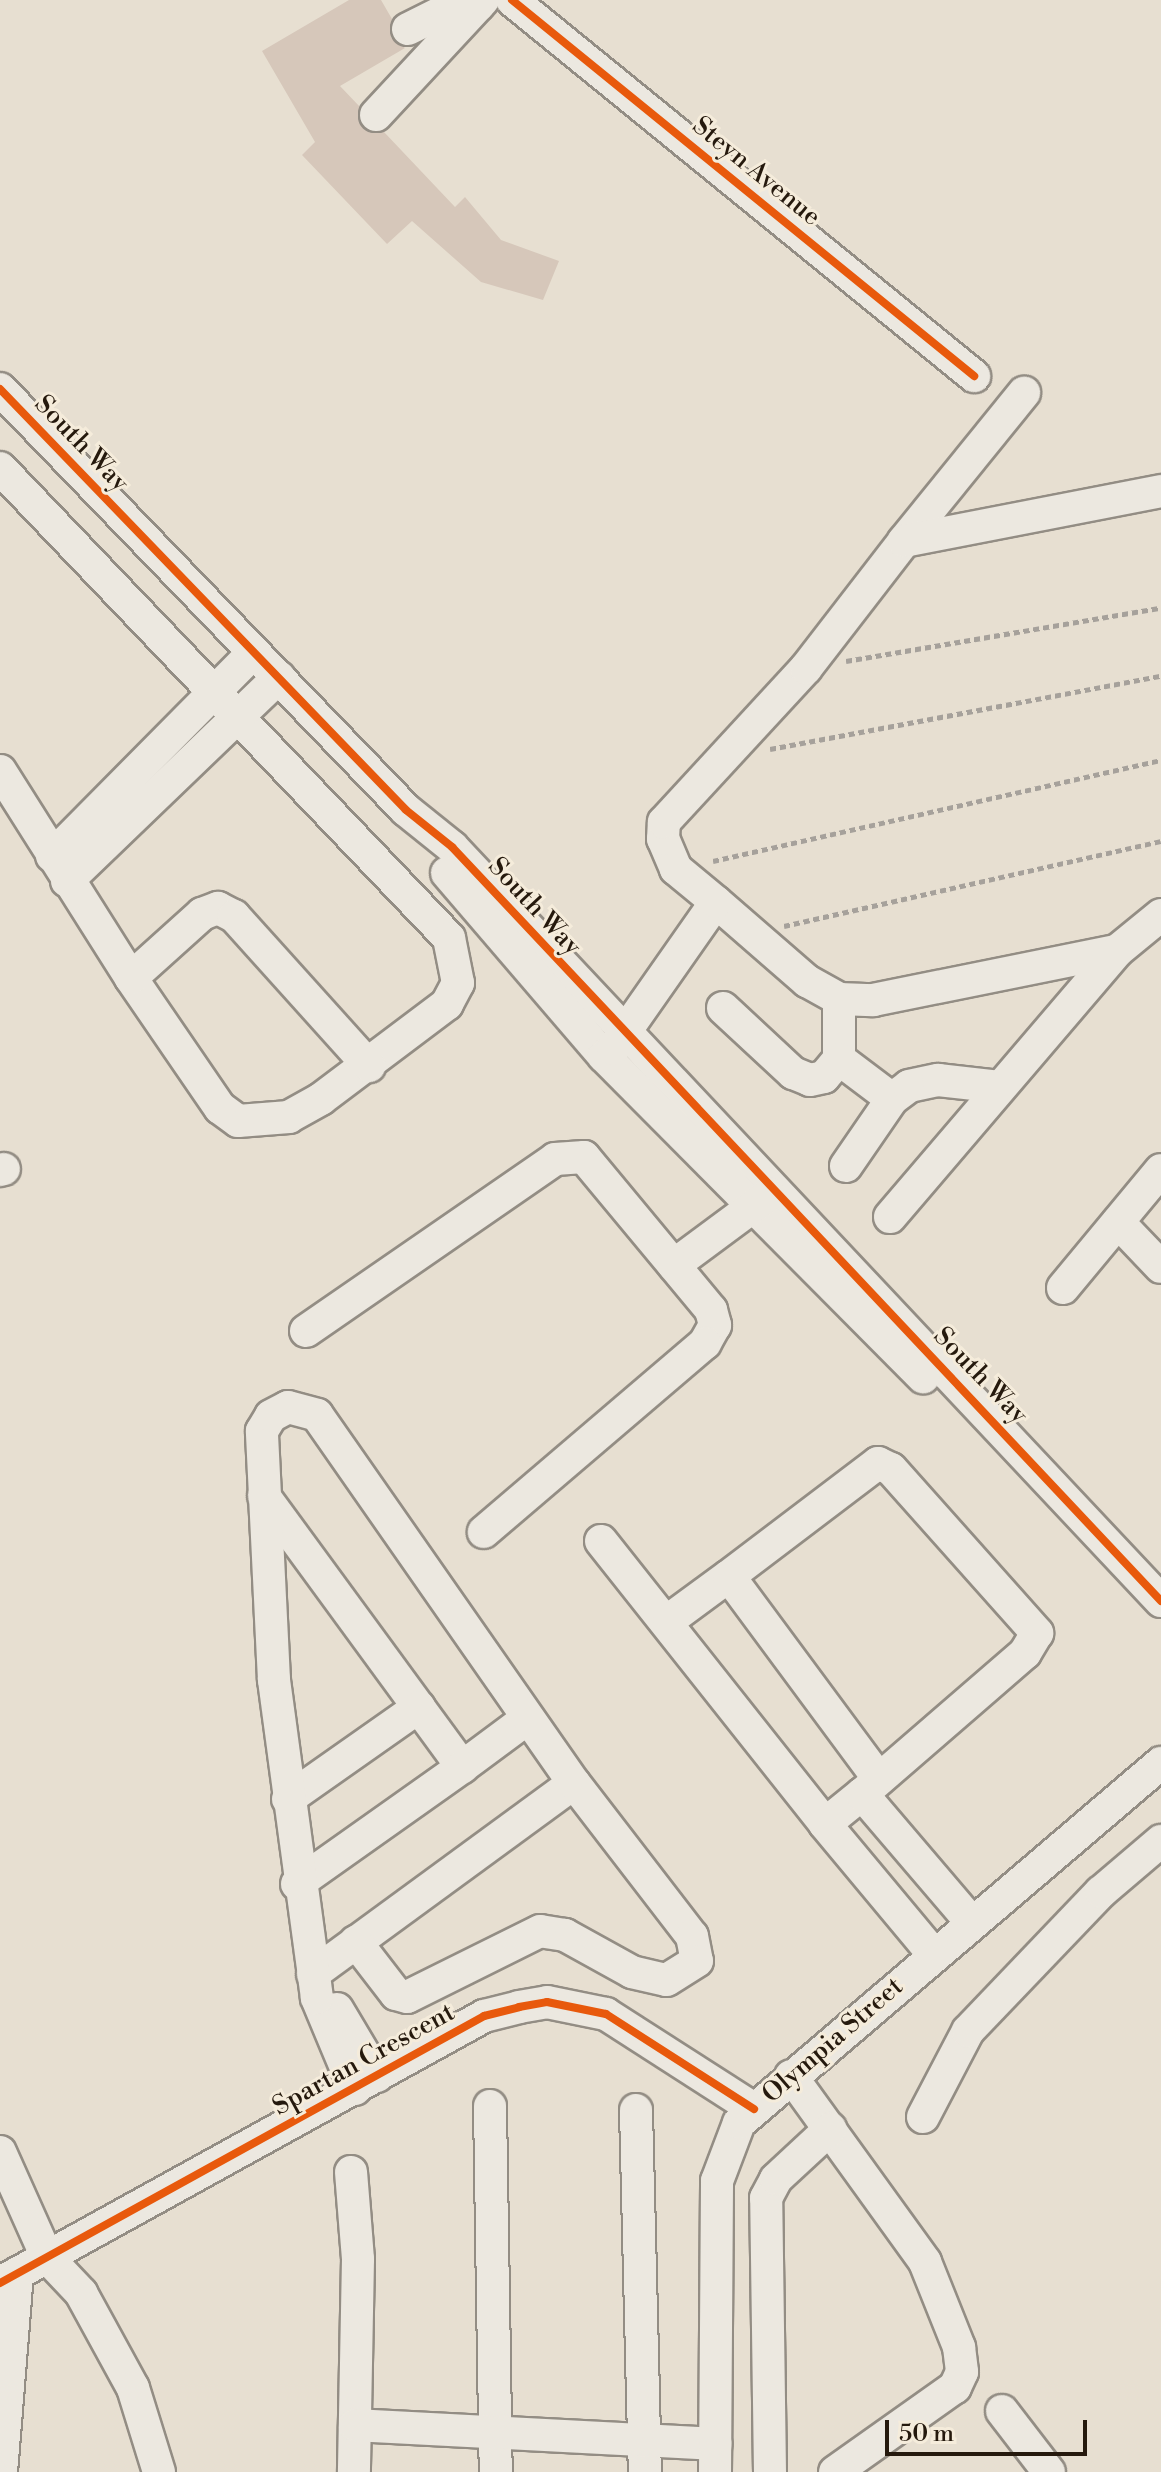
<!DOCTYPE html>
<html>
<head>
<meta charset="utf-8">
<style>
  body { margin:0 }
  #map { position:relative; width:1161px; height:2472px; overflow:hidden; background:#e7dfd1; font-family:"Libre Bodoni",serif }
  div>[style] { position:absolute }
  .building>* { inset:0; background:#d6c7ba }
  .path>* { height:5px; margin-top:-2.5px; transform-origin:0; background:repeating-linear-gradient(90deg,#a6a19b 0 6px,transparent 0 10px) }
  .roads { filter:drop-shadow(2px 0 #938d84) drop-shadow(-2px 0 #938d84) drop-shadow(0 2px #938d84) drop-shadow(0 -2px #938d84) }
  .minor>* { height:32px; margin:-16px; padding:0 16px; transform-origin:16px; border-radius:16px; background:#ece8e0 }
  .cycleway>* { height:8px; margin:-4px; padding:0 4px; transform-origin:4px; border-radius:4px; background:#e8590c }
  span { translate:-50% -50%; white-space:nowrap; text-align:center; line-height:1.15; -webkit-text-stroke:6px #f5ecdb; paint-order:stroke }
  .street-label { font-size:26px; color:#25190d }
  .scale { position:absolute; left:885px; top:2420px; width:202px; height:36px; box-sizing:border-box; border:4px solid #25190d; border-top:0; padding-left:10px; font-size:24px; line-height:28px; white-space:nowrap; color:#25190d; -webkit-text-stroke:6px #f5ecdb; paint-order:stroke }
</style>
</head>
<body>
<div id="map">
  <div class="building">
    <i style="clip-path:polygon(349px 0,381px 0,392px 19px,391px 38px,405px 48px,340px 86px,360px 107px,363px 128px,384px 132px,455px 207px,465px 197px,501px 240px,559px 261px,543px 300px,481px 282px,412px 221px,387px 244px,302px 155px,315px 142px,262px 51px)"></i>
  </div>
  <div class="path">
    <i style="left:846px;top:661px;width:319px;rotate:-9.6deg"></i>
    <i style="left:770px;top:749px;width:398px;rotate:-10.6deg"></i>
    <i style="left:713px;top:861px;width:459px;rotate:-12.7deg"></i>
    <i style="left:784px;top:926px;width:386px;rotate:-12.7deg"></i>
  </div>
  <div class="roads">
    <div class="minor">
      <i style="left:512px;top:0;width:596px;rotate:39.14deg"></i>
      <i style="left:408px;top:29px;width:42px;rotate:-26.6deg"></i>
      <i style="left:446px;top:10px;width:33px;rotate:-9deg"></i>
      <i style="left:376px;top:115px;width:157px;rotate:-47.1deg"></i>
      <i style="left:0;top:389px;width:585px;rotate:46.04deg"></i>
      <i style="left:406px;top:810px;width:59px;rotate:38.8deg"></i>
      <i style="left:452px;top:847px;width:1035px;rotate:46.76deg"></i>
      <i style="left:0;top:468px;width:650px;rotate:46.31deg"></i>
      <i style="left:449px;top:938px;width:46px;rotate:78.7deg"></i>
      <i style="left:458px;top:983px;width:24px;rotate:118deg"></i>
      <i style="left:447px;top:1004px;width:158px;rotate:143deg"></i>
      <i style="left:321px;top:1099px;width:37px;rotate:151deg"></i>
      <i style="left:289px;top:1117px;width:51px;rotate:175.5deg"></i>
      <i style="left:238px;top:1121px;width:22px;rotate:-144deg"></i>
      <i style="left:220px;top:1108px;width:158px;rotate:-124.4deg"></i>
      <i style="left:131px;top:978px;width:245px;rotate:-122.3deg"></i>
      <i style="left:904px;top:541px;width:191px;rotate:-51deg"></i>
      <i style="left:52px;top:856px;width:286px;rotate:-45.3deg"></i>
      <i style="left:447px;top:873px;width:241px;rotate:49.4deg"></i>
      <i style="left:604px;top:1056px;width:453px;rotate:45.2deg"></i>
      <i style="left:67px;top:881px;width:294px;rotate:-43.9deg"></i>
      <i style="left:716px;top:902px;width:121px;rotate:41deg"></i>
      <i style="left:807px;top:981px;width:37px;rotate:29deg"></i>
      <i style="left:839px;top:999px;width:34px;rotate:2deg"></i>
      <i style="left:873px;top:1000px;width:249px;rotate:-11.4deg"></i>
      <i style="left:1117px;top:951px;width:57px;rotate:-39.3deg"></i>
      <i style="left:131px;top:978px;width:96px;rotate:-42deg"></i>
      <i style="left:202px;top:914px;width:17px;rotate:-21deg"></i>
      <i style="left:218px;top:908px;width:18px;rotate:27deg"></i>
      <i style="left:234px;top:916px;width:202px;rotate:48deg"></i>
      <i style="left:839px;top:999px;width:60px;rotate:90deg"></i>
      <i style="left:839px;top:1059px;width:66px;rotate:37deg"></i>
      <i style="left:723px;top:1008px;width:96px;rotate:42.9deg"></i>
      <i style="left:793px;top:1073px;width:18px;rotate:22deg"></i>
      <i style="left:810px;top:1080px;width:14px;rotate:-12deg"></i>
      <i style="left:824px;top:1077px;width:23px;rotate:-50deg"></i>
      <i style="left:613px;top:1049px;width:179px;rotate:-55deg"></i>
      <i style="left:716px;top:902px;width:52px;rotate:-140.5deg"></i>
      <i style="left:676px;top:869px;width:33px;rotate:-113deg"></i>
      <i style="left:663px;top:839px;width:17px;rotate:-87deg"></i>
      <i style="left:664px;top:822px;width:209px;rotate:-47.3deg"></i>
      <i style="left:806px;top:668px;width:160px;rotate:-52.3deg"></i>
      <i style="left:904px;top:541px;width:262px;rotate:-11deg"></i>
      <i style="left:846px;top:1166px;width:81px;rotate:-55.5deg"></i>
      <i style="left:892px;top:1099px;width:21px;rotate:-37deg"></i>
      <i style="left:909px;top:1086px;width:30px;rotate:-12deg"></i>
      <i style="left:938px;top:1080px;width:62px;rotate:6.4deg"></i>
      <i style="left:0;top:1170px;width:4px;rotate:-14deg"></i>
      <i style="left:890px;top:1217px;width:350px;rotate:-49.5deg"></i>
      <i style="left:1118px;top:1222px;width:62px;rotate:46.3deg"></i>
      <i style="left:674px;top:1265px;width:119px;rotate:-36.5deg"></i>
      <i style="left:1063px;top:1288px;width:153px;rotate:-50.3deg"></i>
      <i style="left:306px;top:1331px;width:303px;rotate:-34.6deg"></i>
      <i style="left:555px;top:1159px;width:29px;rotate:-4deg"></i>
      <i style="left:584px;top:1157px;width:199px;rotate:50.3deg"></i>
      <i style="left:711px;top:1310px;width:16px;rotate:75deg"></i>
      <i style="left:715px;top:1325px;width:21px;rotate:119deg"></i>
      <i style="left:705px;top:1343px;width:291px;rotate:139.5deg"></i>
      <i style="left:264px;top:1496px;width:336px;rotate:53.8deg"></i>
      <i style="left:462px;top:1767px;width:82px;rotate:-36.6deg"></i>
      <i style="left:601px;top:1541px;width:361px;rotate:51.6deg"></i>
      <i style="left:825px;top:1824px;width:48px;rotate:-39deg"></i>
      <i style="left:669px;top:1620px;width:74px;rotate:-36.3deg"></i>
      <i style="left:879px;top:1779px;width:252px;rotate:-126.5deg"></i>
      <i style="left:729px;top:1576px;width:187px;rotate:-37.2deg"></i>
      <i style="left:878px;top:1463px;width:14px;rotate:25deg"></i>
      <i style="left:891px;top:1469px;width:220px;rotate:48.3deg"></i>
      <i style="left:1037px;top:1633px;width:23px;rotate:121deg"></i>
      <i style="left:1025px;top:1653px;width:216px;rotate:139.1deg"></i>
      <i style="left:862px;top:1794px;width:170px;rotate:49.5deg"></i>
      <i style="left:288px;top:1799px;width:160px;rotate:-35.1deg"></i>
      <i style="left:825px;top:1824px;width:170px;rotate:50.2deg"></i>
      <i style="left:297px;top:1884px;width:202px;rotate:-35.3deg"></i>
      <i style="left:313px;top:1974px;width:323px;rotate:-36.2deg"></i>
      <i style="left:337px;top:2009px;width:78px;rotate:59.2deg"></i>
      <i style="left:791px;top:2076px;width:229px;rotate:54.2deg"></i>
      <i style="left:925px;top:2262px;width:92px;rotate:68.2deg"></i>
      <i style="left:959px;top:2347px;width:25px;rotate:83deg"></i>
      <i style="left:962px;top:2372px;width:17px;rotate:115deg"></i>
      <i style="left:955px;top:2387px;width:147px;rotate:144.7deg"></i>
      <i style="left:355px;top:2089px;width:99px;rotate:-112.7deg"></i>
      <i style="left:317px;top:1998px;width:321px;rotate:-97.7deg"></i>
      <i style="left:274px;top:1680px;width:249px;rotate:-92.8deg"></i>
      <i style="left:262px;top:1431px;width:17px;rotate:-59deg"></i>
      <i style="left:271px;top:1416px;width:19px;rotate:-28deg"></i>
      <i style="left:288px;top:1407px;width:30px;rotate:15deg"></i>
      <i style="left:317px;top:1415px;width:449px;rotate:55.1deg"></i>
      <i style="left:574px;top:1783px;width:193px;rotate:52.4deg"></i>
      <i style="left:692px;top:1936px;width:25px;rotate:79deg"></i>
      <i style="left:697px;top:1961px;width:36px;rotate:148deg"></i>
      <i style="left:666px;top:1980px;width:35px;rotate:-167deg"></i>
      <i style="left:632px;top:1972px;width:77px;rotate:-151.1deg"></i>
      <i style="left:565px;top:1935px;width:25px;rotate:-171deg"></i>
      <i style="left:540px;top:1931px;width:148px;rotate:153.6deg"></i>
      <i style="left:407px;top:1997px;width:11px;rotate:-165deg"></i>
      <i style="left:396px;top:1994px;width:66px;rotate:-127.6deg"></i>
      <i style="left:490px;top:2106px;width:366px;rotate:89.1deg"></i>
      <i style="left:636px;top:2110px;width:362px;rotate:88.6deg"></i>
      <i style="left:923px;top:2117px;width:97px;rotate:-62.4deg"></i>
      <i style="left:968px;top:2031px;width:192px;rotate:-46.3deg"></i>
      <i style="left:1101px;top:1892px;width:79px;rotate:-40.4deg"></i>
      <i style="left:0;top:2152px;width:115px;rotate:65.9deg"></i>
      <i style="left:47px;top:2257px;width:50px;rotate:46.6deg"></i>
      <i style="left:81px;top:2293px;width:108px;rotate:61.3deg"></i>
      <i style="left:133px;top:2388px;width:88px;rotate:72.8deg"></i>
      <i style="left:351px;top:2172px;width:87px;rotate:85.4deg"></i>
      <i style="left:358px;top:2259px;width:213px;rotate:91.1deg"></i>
      <i style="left:0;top:2283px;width:553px;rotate:-28.88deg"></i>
      <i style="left:484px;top:2016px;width:36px;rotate:-14deg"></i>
      <i style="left:519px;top:2007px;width:28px;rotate:-10deg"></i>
      <i style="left:547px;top:2002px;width:60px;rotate:11.5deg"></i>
      <i style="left:606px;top:2014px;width:176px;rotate:32.7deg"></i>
      <i style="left:1002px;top:2411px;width:77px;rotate:52.4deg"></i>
      <i style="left:355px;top:2425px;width:361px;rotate:3deg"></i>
      <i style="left:1px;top:2472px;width:199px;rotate:-85.4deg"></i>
      <i style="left:715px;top:2472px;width:291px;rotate:-89.6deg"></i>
      <i style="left:717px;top:2181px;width:62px;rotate:-69.2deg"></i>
      <i style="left:739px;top:2123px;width:555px;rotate:-40.47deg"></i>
      <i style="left:770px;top:2472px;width:274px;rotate:-90.8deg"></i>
      <i style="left:766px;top:2198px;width:21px;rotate:-62deg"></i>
      <i style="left:776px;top:2179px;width:74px;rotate:-42.8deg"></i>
    </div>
  </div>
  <div class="cycleway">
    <i style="left:512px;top:0;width:596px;rotate:39.14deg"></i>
    <i style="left:0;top:389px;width:585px;rotate:46.04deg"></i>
    <i style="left:406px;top:810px;width:59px;rotate:38.8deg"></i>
    <i style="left:452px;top:847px;width:1035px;rotate:46.76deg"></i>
    <i style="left:0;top:2283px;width:553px;rotate:-28.88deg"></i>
    <i style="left:484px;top:2016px;width:36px;rotate:-14deg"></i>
    <i style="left:519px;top:2007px;width:28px;rotate:-10deg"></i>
    <i style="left:547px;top:2002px;width:60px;rotate:11.5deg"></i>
    <i style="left:606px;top:2014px;width:176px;rotate:32.7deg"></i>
  </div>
  <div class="street-label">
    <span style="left:756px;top:172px;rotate:39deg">Steyn Avenue</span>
    <span style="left:81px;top:444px;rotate:46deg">South Way</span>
    <span style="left:534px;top:907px;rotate:47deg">South Way</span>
    <span style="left:980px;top:1376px;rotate:46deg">South Way</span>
    <span style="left:833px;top:2041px;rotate:-41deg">Olympia Street</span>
    <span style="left:364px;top:2060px;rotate:-29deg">Spartan Crescent</span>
  </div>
  <div class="scale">50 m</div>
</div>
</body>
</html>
